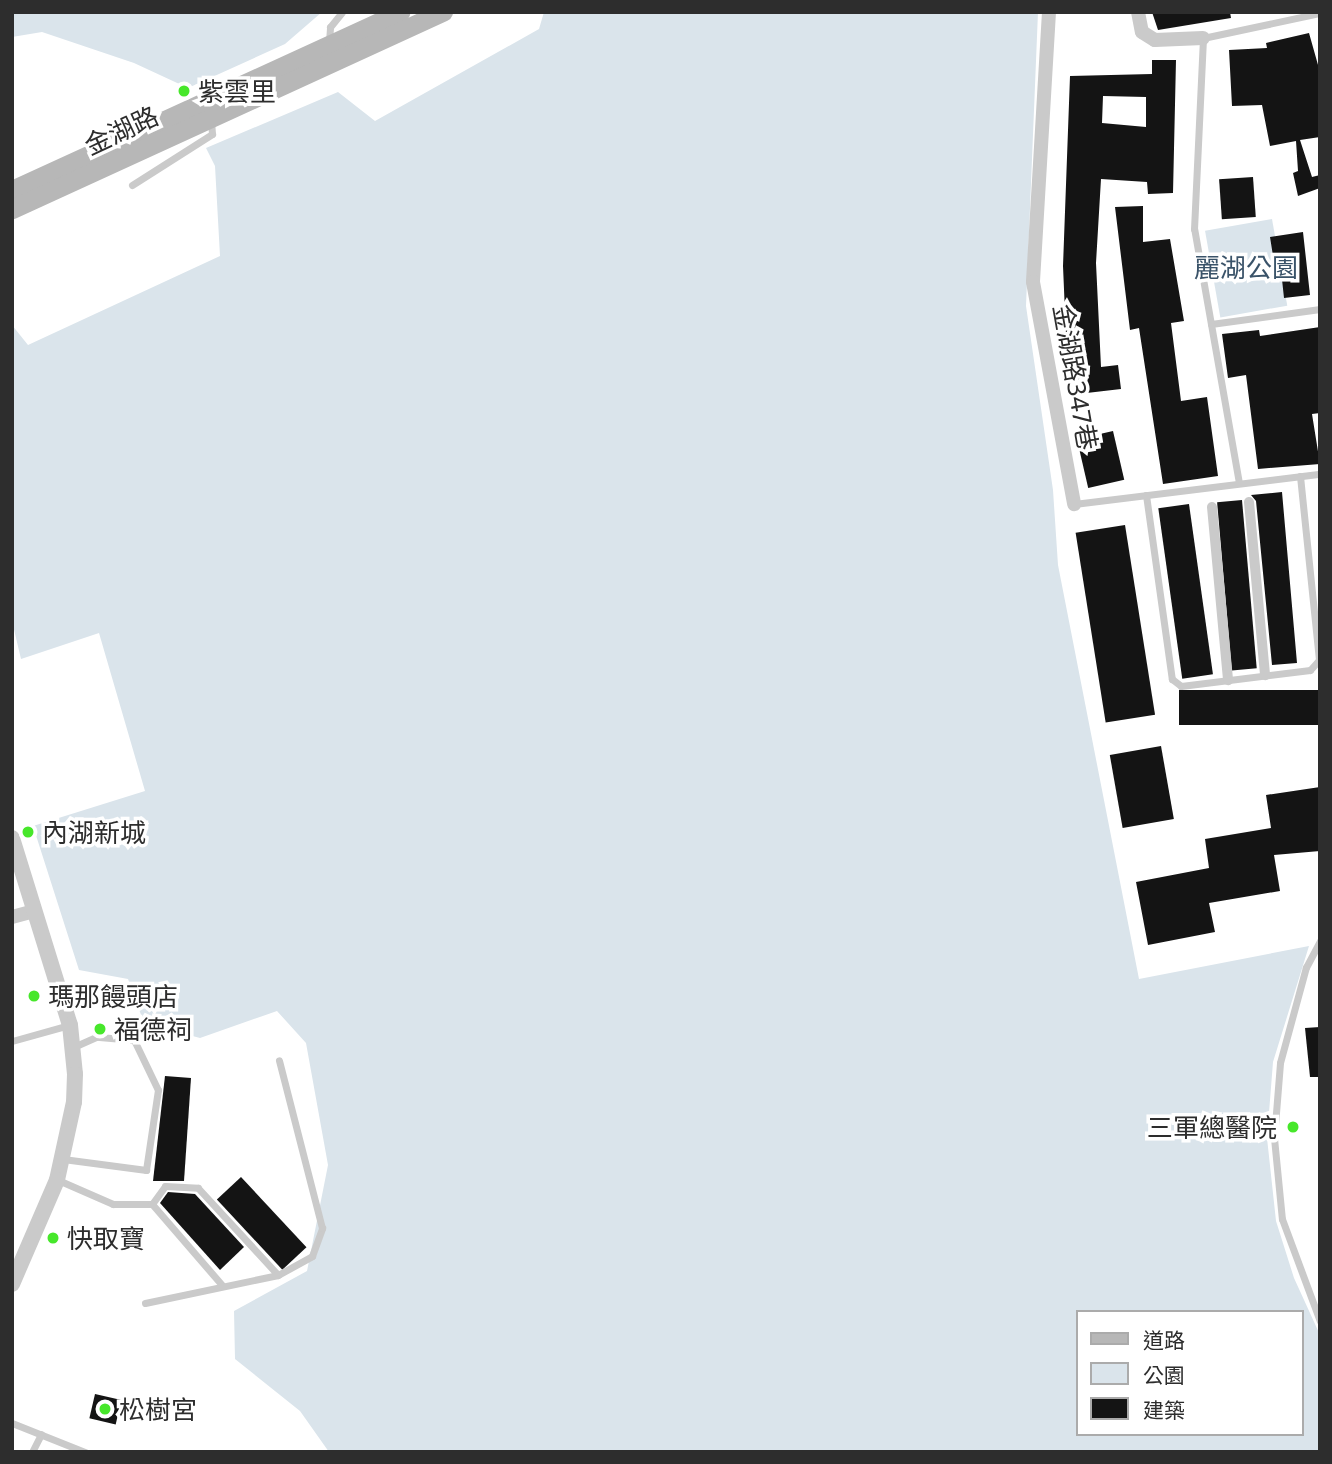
<!DOCTYPE html>
<html>
<head>
<meta charset="utf-8">
<style>
  body { margin:0 }
  #map { position:relative; width:1332px; height:1464px; overflow:hidden; background:#fff; font-family:Commissioner,"Noto Sans TC",sans-serif }
  div>[style] { position:absolute }
  .green>* { inset:0; background:#dae4eb; transform-origin:0 0 }
  .building>* { inset:0; background:#141414; transform-origin:0 0 }
  .service>* { height:7px; margin:-3.5px; padding:0 3.5px; transform-origin:3.5px; border-radius:3.5px; background:#cacaca }
  .pedestrian>* { height:10px; margin:-5px; padding:0 5px; transform-origin:5px; border-radius:5px; background:#cacaca }
  .minor>* { height:14px; margin:-7px; padding:0 7px; transform-origin:7px; border-radius:7px; background:#cacaca }
  .tertiary>* { height:16px; margin:-8px; padding:0 8px; transform-origin:8px; border-radius:8px; background:#cacaca }
  .secondary>* { height:19px; margin:-9.5px; padding:0 9.5px; transform-origin:9.5px; border-radius:9.5px; background:#b7b7b7 }
  .dots>* { width:19px; height:19px; translate:-50% -50%; box-sizing:border-box; border:4px solid #fff; border-radius:50% }
  span { translate:-50% -50%; white-space:nowrap; text-align:center; line-height:1.15; -webkit-text-stroke:7px #fff; paint-order:stroke }
  .poi-label { font-size:26px; color:#2d2d2d }
  .left { translate:0 -50%; text-align:left }
  .right { translate:-100% -50%; text-align:right }
  .street-label { font-size:26px; color:#2d2d2d }
  .park-label { font-size:26px; color:#3a5369 }
  .frame { position:absolute; inset:0; border:14px solid #2d2d2d; pointer-events:none }
  .legend { position:absolute; left:1076px; top:1310px; width:228px; height:126px; box-sizing:border-box; background:#fff; border:2px solid #ababab; margin:0; padding:9px 12px; list-style:none; font-size:21px; color:#2d2d2d }
  .legend li { display:flex; align-items:center; gap:14px; height:35px }
  .legend b { width:35px; border:2px solid #ababab }
</style>
</head>
<body>
<div id="map">
  <div class="green">
    <i style="clip-path:polygon(12px 12px,322px 12px,285px 44px,188px 88px,134px 63px,42px 32px,12px 37px)"></i>
    <i style="clip-path:polygon(evenodd,544px 12px,1038px 12px,1026px 306px,1053px 490px,1058px 565px,1139px 979px,1309px 946px,1273px 1062px,1267px 1138px,1276px 1221px,1294px 1278px,1320px 1335px,1320px 1452px,329px 1452px,300px 1411px,235px 1359px,234px 1311px,307px 1271px,328px 1165px,306px 1043px,277px 1011px,200px 1038px,144px 1023px,128px 979px,79px 970px,33px 826px,145px 791px,99px 633px,21px 659px,12px 621px,12px 325px,28px 345px,220px 256px,215px 166px,206px 148px,338px 92px,375px 121px,539px 29px,544px 12px,1078px 1312px,1302px 1312px,1302px 1434px,1078px 1434px,1078px 1312px)"></i>
    <i style="left:1272px;top:219px;width:88px;height:68px;rotate:80deg"></i>
  </div>
  <div class="building">
    <i style="clip-path:polygon(1152px 12px,1230px 12px,1231px 18px,1158px 30px)"></i>
    <i style="clip-path:polygon(1309px 33px,1320px 72px,1320px 137px,1300px 140px,1312px 177px,1320px 175px,1320px 188px,1298px 196px,1293px 173px,1298px 171px,1296px 141px,1270px 146px,1262px 105px,1232px 106px,1229px 50px,1267px 48px,1266px 43px)"></i>
    <i style="clip-path:polygon(evenodd,1152px 60px,1176px 60px,1173px 193px,1148px 194px,1147px 182px,1101px 179px,1096px 263px,1101px 367px,1118px 365px,1121px 389px,1078px 394px,1074px 360px,1067px 360px,1063px 266px,1070px 76px,1152px 74px,1152px 60px,1103px 96px,1146px 97px,1146px 127px,1102px 123px,1103px 96px)"></i>
    <i style="left:1253px;top:177px;width:40px;height:34px;rotate:86deg"></i>
    <i style="clip-path:polygon(1143px 206px,1143px 242px,1170px 239px,1184px 321px,1171px 323px,1181px 401px,1207px 397px,1218px 476px,1163px 484px,1139px 328px,1130px 330px,1115px 207px)"></i>
    <i style="clip-path:polygon(1303px 232px,1310px 295px,1284px 298px,1280px 261px,1274px 262px,1270px 237px)"></i>
    <i style="clip-path:polygon(1320px 327px,1320px 413px,1312px 414px,1320px 464px,1258px 469px,1246px 375px,1228px 378px,1222px 334px,1259px 330px,1260px 336px)"></i>
    <i style="left:1113px;top:431px;width:50px;height:37px;rotate:77deg"></i>
    <i style="clip-path:polygon(1282px 492px,1297px 663px,1272px 665px,1256px 501px,1251px 495px)"></i>
    <i style="left:1242px;top:500px;width:169px;height:25px;rotate:85deg"></i>
    <i style="left:1189px;top:504px;width:172px;height:31px;rotate:82deg"></i>
    <i style="left:1125px;top:525px;width:192px;height:50px;rotate:81deg"></i>
    <i style="left:1320px;top:690px;width:35px;height:141px;rotate:90deg"></i>
    <i style="left:1161px;top:746px;width:74px;height:52px;rotate:80deg"></i>
    <i style="clip-path:polygon(1320px 787px,1320px 851px,1274px 855px,1280px 891px,1209px 903px,1215px 932px,1148px 945px,1136px 882px,1209px 868px,1205px 839px,1271px 828px,1266px 795px)"></i>
    <i style="clip-path:polygon(1320px 1027px,1320px 1077px,1310px 1077px,1305px 1028px)"></i>
    <i style="clip-path:polygon(165px 1076px,191px 1078px,184px 1181px,153px 1181px)"></i>
    <i style="left:241px;top:1177px;width:96px;height:33px;rotate:47deg"></i>
    <i style="clip-path:polygon(168px 1192px,195px 1194px,244px 1247px,220px 1270px,160px 1203px)"></i>
    <i style="left:95px;top:1394px;width:27px;height:25px;rotate:13deg"></i>
  </div>
  <div class="service">
    <i style="left:329px;top:42px;width:15px;rotate:-86deg"></i>
    <i style="left:330px;top:27px;width:19px;rotate:-51deg"></i>
    <i style="left:132px;top:185px;width:95px;rotate:-32.5deg"></i>
    <i style="left:212px;top:134px;width:13px;rotate:-94deg"></i>
    <i style="left:1211px;top:324px;width:110px;rotate:-7.8deg"></i>
    <i style="left:1239px;top:483px;width:258px;rotate:-100deg"></i>
    <i style="left:1194px;top:229px;width:191px;rotate:-87.3deg"></i>
    <i style="left:1203px;top:38px;width:120px;rotate:-12.1deg"></i>
    <i style="left:1146px;top:495px;width:186px;rotate:82deg"></i>
    <i style="left:1172px;top:679px;width:11px;rotate:38deg"></i>
    <i style="left:1181px;top:686px;width:130px;rotate:-7.1deg"></i>
    <i style="left:1310px;top:670px;width:13px;rotate:-48deg"></i>
    <i style="left:1319px;top:660px;width:185px;rotate:-95.9deg"></i>
    <i style="left:1074px;top:504px;width:248px;rotate:-7deg"></i>
    <i style="left:1320px;top:941px;width:30px;rotate:118deg"></i>
    <i style="left:1306px;top:967px;width:99px;rotate:105.2deg"></i>
    <i style="left:1280px;top:1063px;width:75px;rotate:94.6deg"></i>
    <i style="left:1274px;top:1138px;width:81px;rotate:84.4deg"></i>
    <i style="left:1282px;top:1219px;width:109px;rotate:69.6deg"></i>
    <i style="left:12px;top:1041px;width:59px;rotate:-15.7deg"></i>
    <i style="left:63px;top:1159px;width:84px;rotate:7.5deg"></i>
    <i style="left:146px;top:1170px;width:81px;rotate:-81.5deg"></i>
    <i style="left:158px;top:1090px;width:55px;rotate:-115.6deg"></i>
    <i style="left:134px;top:1040px;width:38px;rotate:-175deg"></i>
    <i style="left:96px;top:1037px;width:24px;rotate:156deg"></i>
    <i style="left:58px;top:1180px;width:60px;rotate:23.6deg"></i>
    <i style="left:113px;top:1204px;width:39px"></i>
    <i style="left:152px;top:1204px;width:22px;rotate:-54deg"></i>
    <i style="left:165px;top:1186px;width:33px;rotate:3deg"></i>
    <i style="left:198px;top:1188px;width:118px;rotate:47.4deg"></i>
    <i style="left:152px;top:1204px;width:107px;rotate:49.2deg"></i>
    <i style="left:145px;top:1303px;width:136px;rotate:-11.9deg"></i>
    <i style="left:278px;top:1275px;width:39px;rotate:-29deg"></i>
    <i style="left:312px;top:1256px;width:30px;rotate:-70deg"></i>
    <i style="left:322px;top:1228px;width:173px;rotate:-104.4deg"></i>
    <i style="left:12px;top:1423px;width:79px;rotate:21.7deg"></i>
    <i style="left:32px;top:1452px;width:20px;rotate:-63deg"></i>
  </div>
  <div class="pedestrian">
    <i style="left:1249px;top:502px;width:174px;rotate:84.7deg"></i>
    <i style="left:1212px;top:507px;width:174px;rotate:84.7deg"></i>
  </div>
  <div class="minor">
    <i style="left:1049px;top:12px;width:270px;rotate:93.4deg"></i>
    <i style="left:1033px;top:282px;width:226px;rotate:79.5deg"></i>
    <i style="left:1138px;top:12px;width:20px;rotate:79deg"></i>
    <i style="left:1142px;top:32px;width:15px;rotate:32deg"></i>
    <i style="left:1155px;top:40px;width:48px;rotate:-2.4deg"></i>
    <i style="left:12px;top:917px;width:23px;rotate:-15deg"></i>
  </div>
  <div class="tertiary">
    <i style="left:12px;top:838px;width:196px;rotate:72.8deg"></i>
    <i style="left:70px;top:1025px;width:49px;rotate:84.2deg"></i>
    <i style="left:75px;top:1074px;width:28px;rotate:92deg"></i>
    <i style="left:74px;top:1102px;width:80px;rotate:102.3deg"></i>
    <i style="left:57px;top:1180px;width:113px;rotate:113.4deg"></i>
  </div>
  <div class="secondary">
    <i style="left:12px;top:190px;width:427px;rotate:-24.6deg"></i>
    <i style="left:12px;top:209px;width:474px;rotate:-24.6deg"></i>
  </div>
  <div class="dots">
    <i style="left:184px;top:91px;background:#47e72b"></i>
    <i style="left:28px;top:832px;background:#47e72b"></i>
    <i style="left:34px;top:996px;background:#47e72b"></i>
    <i style="left:100px;top:1029px;background:#47e72b"></i>
    <i style="left:1293px;top:1127px;background:#47e72b"></i>
    <i style="left:53px;top:1238px;background:#47e72b"></i>
    <i style="left:105px;top:1409px;background:#47e72b"></i>
  </div>
  <div class="poi-label">
    <span class="left" style="left:198px;top:91px">紫雲里</span>
    <span class="left" style="left:42px;top:832px">內湖新城</span>
    <span class="left" style="left:48px;top:996px">瑪那饅頭店</span>
    <span class="left" style="left:114px;top:1029px">福德祠</span>
    <span class="right" style="left:1277px;top:1127px">三軍總醫院</span>
    <span class="left" style="left:67px;top:1238px">快取寶</span>
    <span class="left" style="left:119px;top:1409px">松樹宮</span>
  </div>
  <div class="street-label">
    <span style="left:121px;top:130px;rotate:-25deg">金湖路</span>
    <span style="left:1076px;top:377px;rotate:80deg">金湖路347巷</span>
  </div>
  <div class="park-label">
    <span style="left:1246px;top:267px">麗湖公園</span>
  </div>
  <div class="frame"></div>
  <ul class="legend">
  <li><b style="height:9px;background:#b7b7b7"></b>道路</li>
  <li><b style="height:19px;background:#dae4eb"></b>公園</li>
  <li><b style="height:19px;background:#141414"></b>建築</li>
  </ul>
</div>
</body>
</html>
